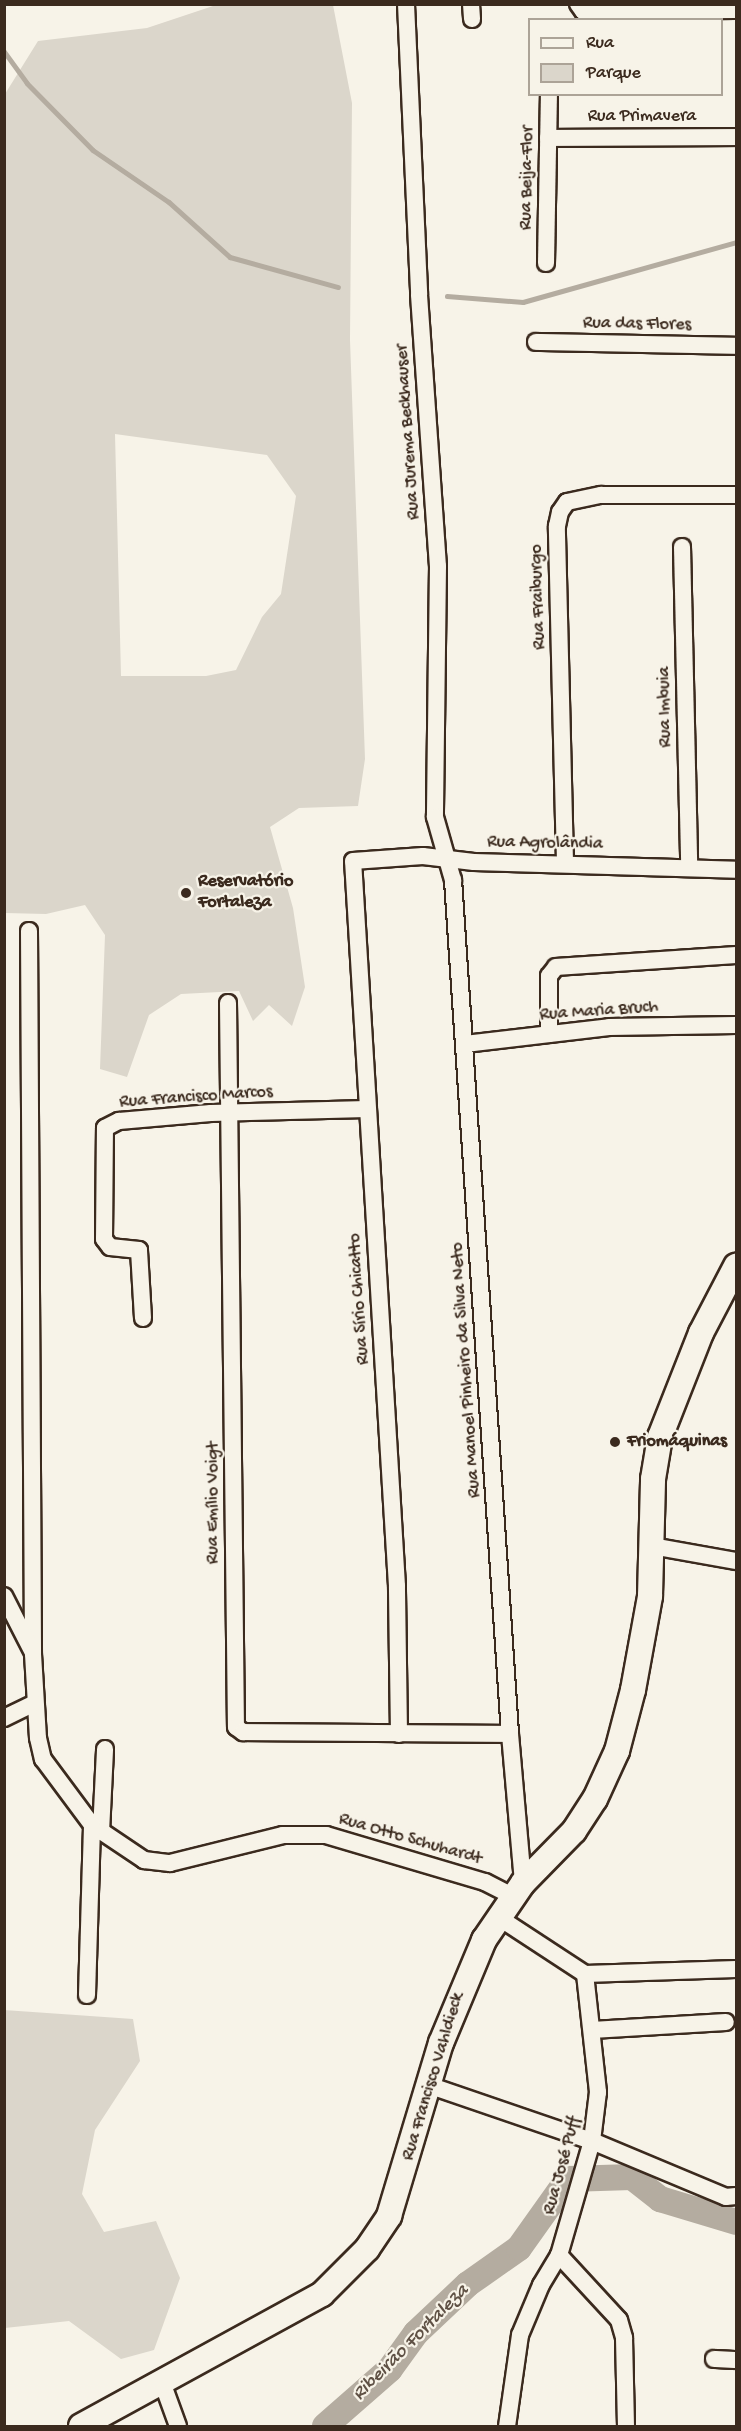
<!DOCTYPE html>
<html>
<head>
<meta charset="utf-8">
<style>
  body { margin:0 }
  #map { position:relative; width:741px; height:2431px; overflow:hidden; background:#f7f3e8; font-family:"Gochi Hand",sans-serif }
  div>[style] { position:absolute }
  .green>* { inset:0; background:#dbd6cb }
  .stream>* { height:4.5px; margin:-2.25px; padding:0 2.25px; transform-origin:2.25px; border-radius:2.25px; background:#b4aca0 }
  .river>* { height:26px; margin:-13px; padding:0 13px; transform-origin:13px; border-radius:13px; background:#b4aca0 }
  .roads { filter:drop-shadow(2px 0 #3b2a1e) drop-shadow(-2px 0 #3b2a1e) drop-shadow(0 2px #3b2a1e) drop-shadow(0 -2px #3b2a1e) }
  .minor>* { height:16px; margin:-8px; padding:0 8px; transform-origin:8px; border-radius:8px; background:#f7f3e8 }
  .secondary>* { height:24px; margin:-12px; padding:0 12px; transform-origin:12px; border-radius:12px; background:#f7f3e8 }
  .dots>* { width:16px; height:16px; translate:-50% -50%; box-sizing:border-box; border:3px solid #f7f3e8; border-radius:50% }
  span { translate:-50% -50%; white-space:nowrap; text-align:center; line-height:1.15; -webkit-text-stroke:4.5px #f7f3e8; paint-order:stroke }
  .street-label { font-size:18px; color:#3b2a1e }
  .poi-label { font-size:18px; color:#3b2a1e; font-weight:700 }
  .left { translate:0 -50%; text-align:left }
  .water-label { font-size:20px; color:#5f5145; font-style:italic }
  .frame { position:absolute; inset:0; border:6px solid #3b2a1e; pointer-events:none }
  .legend { position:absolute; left:528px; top:18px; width:195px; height:78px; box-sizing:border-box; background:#f7f3e8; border:2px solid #aca397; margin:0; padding:8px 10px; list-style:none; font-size:18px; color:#3b2a1e }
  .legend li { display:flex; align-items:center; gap:12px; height:30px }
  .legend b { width:30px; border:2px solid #aca397 }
</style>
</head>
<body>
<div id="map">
  <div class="green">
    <i style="clip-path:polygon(evenodd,333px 5px,352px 103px,350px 340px,365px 759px,358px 806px,299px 808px,270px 827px,293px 908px,305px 987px,292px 1026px,269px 1005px,253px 1021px,239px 991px,181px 994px,149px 1015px,127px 1077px,100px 1069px,105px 935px,85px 905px,46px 914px,5px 913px,5px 94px,38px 41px,147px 28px,216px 5px,333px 5px,115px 434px,267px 455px,296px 496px,281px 594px,262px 617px,236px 670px,206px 676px,121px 676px,115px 434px)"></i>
    <i style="clip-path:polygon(4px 2010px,133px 2019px,140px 2061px,95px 2130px,82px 2194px,104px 2232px,156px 2221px,180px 2278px,154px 2350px,121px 2359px,69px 2321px,5px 2328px)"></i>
  </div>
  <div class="stream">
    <i style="left:4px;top:51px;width:39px;rotate:54deg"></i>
    <i style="left:27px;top:83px;width:94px;rotate:45.4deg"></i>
    <i style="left:93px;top:150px;width:92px;rotate:34.4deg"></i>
    <i style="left:169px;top:202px;width:82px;rotate:42deg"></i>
    <i style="left:230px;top:257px;width:112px;rotate:15.5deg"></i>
    <i style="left:447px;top:296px;width:76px;rotate:4.5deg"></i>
    <i style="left:523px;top:302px;width:221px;rotate:-15.7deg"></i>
  </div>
  <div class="river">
    <i style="left:325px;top:2426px;width:86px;rotate:-41.2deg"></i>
    <i style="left:390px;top:2369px;width:44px;rotate:-54.2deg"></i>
    <i style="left:416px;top:2333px;width:71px;rotate:-43.3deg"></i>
    <i style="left:468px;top:2284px;width:62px;rotate:-35.2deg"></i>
    <i style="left:519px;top:2248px;width:85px;rotate:-54.6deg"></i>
    <i style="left:568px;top:2179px;width:64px;rotate:-1.8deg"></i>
    <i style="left:632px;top:2177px;width:36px;rotate:38deg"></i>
    <i style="left:660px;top:2199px;width:79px;rotate:16.8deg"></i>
  </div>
  <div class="roads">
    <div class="minor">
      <i style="left:406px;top:4px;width:291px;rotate:87.4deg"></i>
      <i style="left:419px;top:295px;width:272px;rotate:86deg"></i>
      <i style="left:438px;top:566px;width:251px;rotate:90.7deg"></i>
      <i style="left:435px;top:817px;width:66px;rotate:74.1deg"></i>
      <i style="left:453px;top:880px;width:856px;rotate:86.18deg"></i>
      <i style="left:510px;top:1734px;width:150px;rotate:85deg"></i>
      <i style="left:471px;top:4px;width:15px;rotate:86deg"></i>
      <i style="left:578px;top:4px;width:9px;rotate:54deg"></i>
      <i style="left:583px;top:11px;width:153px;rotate:-0.4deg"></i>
      <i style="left:548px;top:138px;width:188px;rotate:-0.3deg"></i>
      <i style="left:546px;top:263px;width:169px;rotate:-89deg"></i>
      <i style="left:536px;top:342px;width:200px;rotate:1.1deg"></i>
      <i style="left:682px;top:547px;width:320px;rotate:88.7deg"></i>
      <i style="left:565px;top:862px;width:336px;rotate:-91.4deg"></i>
      <i style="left:557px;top:526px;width:14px;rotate:-78deg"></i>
      <i style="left:560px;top:512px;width:12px;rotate:-55deg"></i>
      <i style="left:567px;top:502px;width:35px;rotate:-12deg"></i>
      <i style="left:601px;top:495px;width:135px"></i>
      <i style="left:29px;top:931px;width:723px;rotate:89.68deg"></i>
      <i style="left:33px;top:1654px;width:84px;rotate:86.6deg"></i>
      <i style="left:38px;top:1738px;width:22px;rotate:77deg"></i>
      <i style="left:43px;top:1759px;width:82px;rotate:53.4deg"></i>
      <i style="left:92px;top:1825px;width:63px;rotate:33.9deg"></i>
      <i style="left:144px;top:1860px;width:26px;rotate:7deg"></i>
      <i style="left:170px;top:1863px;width:116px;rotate:-13.9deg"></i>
      <i style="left:283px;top:1835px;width:43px"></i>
      <i style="left:326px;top:1835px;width:166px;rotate:16.5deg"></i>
      <i style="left:485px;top:1882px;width:31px;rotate:27deg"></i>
      <i style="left:228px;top:1003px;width:724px;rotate:89.37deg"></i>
      <i style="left:236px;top:1727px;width:9px;rotate:36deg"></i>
      <i style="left:243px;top:1732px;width:267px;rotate:0.4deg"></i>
      <i style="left:549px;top:1034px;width:58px;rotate:-90deg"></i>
      <i style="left:549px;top:976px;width:11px;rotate:-52deg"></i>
      <i style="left:556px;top:967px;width:180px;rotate:-3.8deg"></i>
      <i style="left:465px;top:1044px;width:145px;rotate:-6.7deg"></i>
      <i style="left:609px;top:1027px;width:127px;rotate:-0.9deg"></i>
      <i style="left:143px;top:1318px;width:68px;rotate:-93.4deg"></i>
      <i style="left:139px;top:1250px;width:29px;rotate:-174deg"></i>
      <i style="left:110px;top:1247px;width:10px;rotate:-127deg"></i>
      <i style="left:104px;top:1239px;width:111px;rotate:-89.5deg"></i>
      <i style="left:105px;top:1128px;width:16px;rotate:-27deg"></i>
      <i style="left:119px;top:1121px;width:92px;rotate:-5deg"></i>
      <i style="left:211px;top:1113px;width:156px;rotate:-1.5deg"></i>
      <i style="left:652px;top:1546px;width:85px;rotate:10.1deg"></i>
      <i style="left:4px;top:1596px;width:62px;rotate:63deg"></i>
      <i style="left:4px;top:1718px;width:34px;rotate:-26deg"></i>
      <i style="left:399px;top:1734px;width:148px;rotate:-90.8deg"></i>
      <i style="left:397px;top:1586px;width:726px;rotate:-93.47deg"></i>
      <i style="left:353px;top:861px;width:70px;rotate:-4.1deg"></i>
      <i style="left:423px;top:856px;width:51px;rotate:6.7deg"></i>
      <i style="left:474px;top:862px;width:262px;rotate:1.7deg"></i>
      <i style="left:101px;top:1832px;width:83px;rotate:-87.2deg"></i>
      <i style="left:498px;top:1917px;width:104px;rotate:33.2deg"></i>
      <i style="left:585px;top:1974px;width:119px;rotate:83.7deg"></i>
      <i style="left:598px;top:2092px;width:49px;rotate:97deg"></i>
      <i style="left:592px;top:2141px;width:119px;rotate:106.1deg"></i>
      <i style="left:559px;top:2255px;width:35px;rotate:121deg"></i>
      <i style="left:541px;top:2285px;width:54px;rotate:112.8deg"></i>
      <i style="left:520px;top:2335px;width:92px;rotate:98.1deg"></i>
      <i style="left:585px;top:1974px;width:151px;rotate:-1.9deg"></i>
      <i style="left:87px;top:1995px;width:170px;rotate:-88.3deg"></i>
      <i style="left:592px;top:2030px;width:134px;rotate:-3.4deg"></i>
      <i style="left:428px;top:2085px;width:173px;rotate:18.9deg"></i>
      <i style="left:592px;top:2141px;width:145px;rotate:22.7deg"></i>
      <i style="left:726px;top:2197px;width:10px;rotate:-6deg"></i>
      <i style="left:559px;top:2255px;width:88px;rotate:47.3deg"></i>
      <i style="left:619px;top:2320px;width:19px;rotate:74deg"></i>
      <i style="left:624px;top:2338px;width:88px;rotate:88.7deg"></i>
      <i style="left:714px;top:2359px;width:22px;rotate:3deg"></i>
      <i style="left:162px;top:2382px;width:47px;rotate:70deg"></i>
    </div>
    <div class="secondary">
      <i style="left:81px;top:2426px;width:275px;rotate:-28.7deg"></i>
      <i style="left:322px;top:2294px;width:64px;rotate:-45deg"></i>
      <i style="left:367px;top:2249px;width:40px;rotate:-56deg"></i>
      <i style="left:389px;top:2216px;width:181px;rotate:-73.3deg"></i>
      <i style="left:441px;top:2043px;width:112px;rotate:-67.3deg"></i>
      <i style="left:484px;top:1940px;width:69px;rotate:-55.6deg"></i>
      <i style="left:523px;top:1883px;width:73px;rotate:-45.6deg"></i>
      <i style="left:574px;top:1831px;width:38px;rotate:-57deg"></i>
      <i style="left:595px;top:1799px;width:53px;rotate:-65.4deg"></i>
      <i style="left:617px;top:1751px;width:63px;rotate:-75.3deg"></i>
      <i style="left:633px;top:1690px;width:96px;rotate:-79.7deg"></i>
      <i style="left:650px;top:1596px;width:117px;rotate:-88.5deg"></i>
      <i style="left:653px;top:1479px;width:43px;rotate:-80.5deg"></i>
      <i style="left:660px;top:1437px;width:112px;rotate:-68.5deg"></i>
      <i style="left:701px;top:1333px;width:76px;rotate:-62.4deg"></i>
    </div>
  </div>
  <div class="dots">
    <i style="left:186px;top:893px;background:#3b2a1e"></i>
    <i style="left:615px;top:1442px;background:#3b2a1e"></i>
  </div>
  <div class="street-label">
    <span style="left:642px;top:117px">Rua Primavera</span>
    <span style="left:528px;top:178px;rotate:-89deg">Rua Beija-Flor</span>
    <span style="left:637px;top:325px;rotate:1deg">Rua das Flores</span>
    <span style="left:409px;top:432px;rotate:-94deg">Rua Jurema Beckhauser</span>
    <span style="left:539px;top:597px;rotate:-92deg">Rua Fraiburgo</span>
    <span style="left:666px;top:707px;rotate:-91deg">Rua Imbuia</span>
    <span style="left:545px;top:844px;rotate:1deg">Rua Agrolândia</span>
    <span style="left:599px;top:1012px;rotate:-4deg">Rua Maria Bruch</span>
    <span style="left:196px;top:1098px;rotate:-4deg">Rua Francisco Marcos</span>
    <span style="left:360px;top:1299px;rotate:-94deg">Rua Sírio Chicatto</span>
    <span style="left:467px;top:1370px;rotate:-94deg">Rua Manoel Pinheiro da Silva Neto</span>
    <span style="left:214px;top:1503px;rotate:-90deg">Rua Emílio Voigt</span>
    <span style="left:410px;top:1840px;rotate:16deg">Rua Otto Schuhardt</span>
    <span style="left:434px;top:2077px;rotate:-73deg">Rua Francisco Vahldieck</span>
    <span style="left:563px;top:2166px;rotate:-75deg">Rua José Puff</span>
  </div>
  <div class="poi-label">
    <span class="left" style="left:198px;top:893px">Reservatório<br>Fortaleza</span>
    <span class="left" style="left:627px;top:1442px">Friomáquinas</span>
  </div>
  <div class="water-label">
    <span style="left:411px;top:2343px;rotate:-45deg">Ribeirão Fortaleza</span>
  </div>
  <div class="frame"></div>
  <ul class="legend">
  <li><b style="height:8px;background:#f7f3e8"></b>Rua</li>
  <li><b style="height:16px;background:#dbd6cb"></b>Parque</li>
  </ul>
</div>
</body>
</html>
